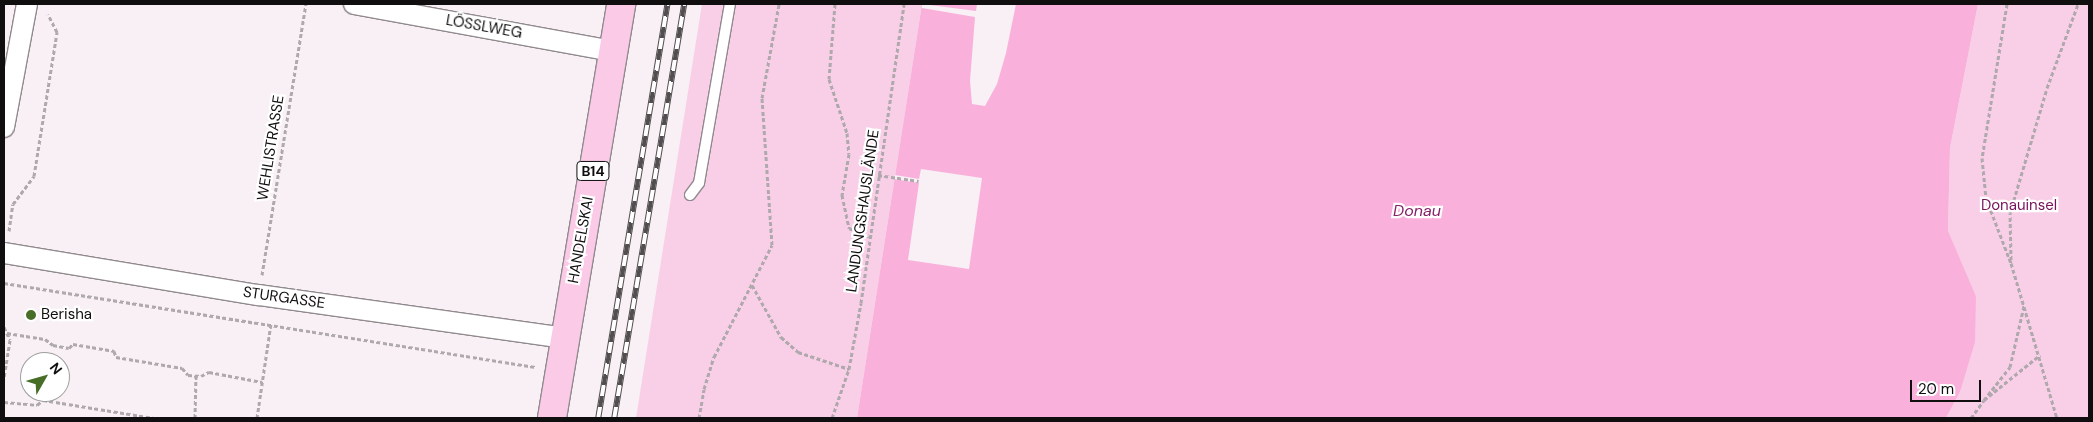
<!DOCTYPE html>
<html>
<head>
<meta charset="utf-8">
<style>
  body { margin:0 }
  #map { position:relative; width:2093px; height:422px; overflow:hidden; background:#f8f0f5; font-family:"DM Sans",sans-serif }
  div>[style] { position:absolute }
  .green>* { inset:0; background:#f8cfe7 }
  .water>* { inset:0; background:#f9b1dc }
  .pier>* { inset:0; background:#f8f0f5 }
  .path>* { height:3px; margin-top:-1.5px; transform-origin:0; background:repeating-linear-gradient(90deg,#afa9ad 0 4px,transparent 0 6.5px) }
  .roads { filter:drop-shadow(1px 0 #90898d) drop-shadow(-1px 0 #90898d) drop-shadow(0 1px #90898d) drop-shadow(0 -1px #90898d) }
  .service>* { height:10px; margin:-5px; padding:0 5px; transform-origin:5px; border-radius:5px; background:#fff }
  .minor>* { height:20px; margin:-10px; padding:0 10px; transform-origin:10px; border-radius:10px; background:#fff }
  .primary>* { height:28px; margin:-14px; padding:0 14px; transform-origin:14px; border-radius:14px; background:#facae7 }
  .rail>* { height:5.5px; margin-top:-2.75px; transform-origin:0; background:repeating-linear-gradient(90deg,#fff 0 11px,#524e50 0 22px); box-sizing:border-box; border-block:1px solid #524e50 }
  .dots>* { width:14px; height:14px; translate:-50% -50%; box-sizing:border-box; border:2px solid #fff; border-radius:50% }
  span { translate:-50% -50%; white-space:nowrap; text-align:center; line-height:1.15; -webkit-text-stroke:4.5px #fff; paint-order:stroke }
  .shield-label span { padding:1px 4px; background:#fff; border:1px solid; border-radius:4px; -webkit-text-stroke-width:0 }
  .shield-label { font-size:14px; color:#100e0f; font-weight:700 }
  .street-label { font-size:15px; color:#100e0f }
  .park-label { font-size:15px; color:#78125b }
  .poi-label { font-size:15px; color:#100e0f }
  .left { translate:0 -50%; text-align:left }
  .water-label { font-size:16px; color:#852166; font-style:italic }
  .frame { position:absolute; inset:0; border:5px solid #100e0f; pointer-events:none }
  .north { position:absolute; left:20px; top:352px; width:50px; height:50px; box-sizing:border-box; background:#fff; border:1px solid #9f9f9f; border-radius:50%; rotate:52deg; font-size:14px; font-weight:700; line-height:20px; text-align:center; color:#100e0f }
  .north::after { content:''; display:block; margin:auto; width:18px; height:22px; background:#476d27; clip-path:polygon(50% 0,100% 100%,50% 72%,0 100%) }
  .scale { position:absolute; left:1910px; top:380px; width:71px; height:22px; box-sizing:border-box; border:2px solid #100e0f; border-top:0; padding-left:6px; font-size:15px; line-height:18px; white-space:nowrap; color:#100e0f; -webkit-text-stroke:4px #fff; paint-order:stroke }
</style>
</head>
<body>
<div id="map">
  <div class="green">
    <i style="clip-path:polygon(702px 4px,922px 4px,857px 418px,636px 418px)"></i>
    <i style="clip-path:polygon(1978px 4px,2089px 4px,2089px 418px,1946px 418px,1960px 392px,1976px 296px,1948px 232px,1950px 148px)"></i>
  </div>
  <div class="water">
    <i style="clip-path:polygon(922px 4px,1978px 4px,1950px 148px,1948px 231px,1976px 296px,1975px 342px,1960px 392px,1946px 418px,857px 418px)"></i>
  </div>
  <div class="pier">
    <i style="clip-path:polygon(922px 4px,976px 11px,977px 4px,1016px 4px,1006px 53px,997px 84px,985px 106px,972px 104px,970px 81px,975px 17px,922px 8px)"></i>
    <i style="clip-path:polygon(921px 169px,982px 178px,969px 269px,908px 260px,919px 183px,894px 179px,895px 175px,919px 179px)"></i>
  </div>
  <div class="path">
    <i style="left:835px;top:4px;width:75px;rotate:94.6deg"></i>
    <i style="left:829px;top:79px;width:57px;rotate:71.6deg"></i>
    <i style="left:847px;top:133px;width:21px;rotate:85deg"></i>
    <i style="left:849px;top:154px;width:42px;rotate:99.7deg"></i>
    <i style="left:842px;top:195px;width:34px;rotate:78deg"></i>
    <i style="left:849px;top:228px;width:22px;rotate:22deg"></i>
    <i style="left:2007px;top:4px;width:156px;rotate:99.2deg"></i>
    <i style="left:1982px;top:158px;width:40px;rotate:84.3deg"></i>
    <i style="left:1986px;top:198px;width:70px;rotate:69deg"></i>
    <i style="left:2011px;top:263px;width:162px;rotate:73.5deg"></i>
    <i style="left:878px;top:175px;width:41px;rotate:8.3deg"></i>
    <i style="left:9px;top:231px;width:27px;rotate:-82deg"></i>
    <i style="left:13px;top:204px;width:35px;rotate:-53deg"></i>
    <i style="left:34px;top:176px;width:146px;rotate:-80.9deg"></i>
    <i style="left:57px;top:32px;width:20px;rotate:-117deg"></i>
    <i style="left:2011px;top:260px;width:47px;rotate:-91.2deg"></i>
    <i style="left:2010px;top:213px;width:130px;rotate:-73.5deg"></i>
    <i style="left:2047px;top:88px;width:90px;rotate:-69.7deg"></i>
    <i style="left:262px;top:275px;width:275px;rotate:-80.8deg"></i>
    <i style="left:4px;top:283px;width:538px;rotate:8.99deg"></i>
    <i style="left:752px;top:285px;width:60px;rotate:60.9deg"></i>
    <i style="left:781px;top:337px;width:23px;rotate:41deg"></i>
    <i style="left:798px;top:352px;width:54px;rotate:18.4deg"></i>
    <i style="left:4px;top:327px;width:14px;rotate:65deg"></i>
    <i style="left:10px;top:340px;width:39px;rotate:99deg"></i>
    <i style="left:7px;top:333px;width:38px;rotate:9deg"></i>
    <i style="left:45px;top:339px;width:10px;rotate:37deg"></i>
    <i style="left:53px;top:345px;width:16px;rotate:11deg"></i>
    <i style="left:69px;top:348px;width:6px;rotate:-45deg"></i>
    <i style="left:73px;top:344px;width:42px;rotate:9.7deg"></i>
    <i style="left:114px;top:351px;width:6px;rotate:72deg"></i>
    <i style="left:116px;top:357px;width:67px;rotate:9.5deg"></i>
    <i style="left:182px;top:368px;width:9px;rotate:49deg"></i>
    <i style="left:188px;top:375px;width:13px;rotate:4deg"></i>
    <i style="left:201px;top:376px;width:9px;rotate:-27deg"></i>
    <i style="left:209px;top:372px;width:54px;rotate:10.7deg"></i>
    <i style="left:1984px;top:400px;width:42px;rotate:-51.8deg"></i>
    <i style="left:2010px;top:367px;width:63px;rotate:-77.1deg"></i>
    <i style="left:4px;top:402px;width:33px;rotate:5deg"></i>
    <i style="left:37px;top:405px;width:8px;rotate:-40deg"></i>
    <i style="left:43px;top:400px;width:112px;rotate:9.2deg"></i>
    <i style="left:195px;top:418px;width:43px;rotate:-88.7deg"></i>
    <i style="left:257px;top:418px;width:96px;rotate:-81.6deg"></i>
    <i style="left:699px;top:418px;width:29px;rotate:-80deg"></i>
    <i style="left:704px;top:389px;width:34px;rotate:-73deg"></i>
    <i style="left:714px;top:357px;width:126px;rotate:-62.6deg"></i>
    <i style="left:772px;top:245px;width:147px;rotate:-93.9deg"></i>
    <i style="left:762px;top:98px;width:96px;rotate:-79.7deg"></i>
    <i style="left:832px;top:418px;width:52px;rotate:-70.9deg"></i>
    <i style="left:849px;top:369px;width:67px;rotate:-79.7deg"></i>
    <i style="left:861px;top:303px;width:302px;rotate:-81.8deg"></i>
    <i style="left:1971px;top:418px;width:22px;rotate:-54deg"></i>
    <i style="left:1984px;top:400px;width:72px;rotate:-38.8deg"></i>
  </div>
  <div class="roads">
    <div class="service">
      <i style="left:690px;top:195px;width:15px;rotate:-53deg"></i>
      <i style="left:699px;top:183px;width:182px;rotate:-80.2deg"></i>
    </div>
    <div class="minor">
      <i style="left:354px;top:4px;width:263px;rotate:10.3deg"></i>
      <i style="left:4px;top:127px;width:125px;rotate:-79.4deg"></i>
      <i style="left:4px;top:253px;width:258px;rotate:9.4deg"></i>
      <i style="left:259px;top:295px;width:308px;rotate:8deg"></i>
    </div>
    <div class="primary">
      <i style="left:552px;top:418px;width:420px;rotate:-80.5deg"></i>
    </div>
  </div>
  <div class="rail">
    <i style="left:598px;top:418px;width:420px;rotate:-80.5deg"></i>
    <i style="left:614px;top:418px;width:420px;rotate:-80.4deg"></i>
  </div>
  <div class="dots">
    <i style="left:31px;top:315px;background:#476d27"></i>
  </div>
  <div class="shield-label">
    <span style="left:593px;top:171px">B14</span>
  </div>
  <div class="street-label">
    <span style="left:484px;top:27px;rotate:10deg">LÖSSLWEG</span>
    <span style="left:271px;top:148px;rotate:-81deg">WEHLISTRASSE</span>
    <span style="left:863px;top:211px;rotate:-82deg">LANDUNGSHAUSLÄNDE</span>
    <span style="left:581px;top:240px;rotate:-80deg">HANDELSKAI</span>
    <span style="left:284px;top:298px;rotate:8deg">STURGASSE</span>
  </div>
  <div class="park-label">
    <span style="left:2019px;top:206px">Donauinsel</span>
  </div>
  <div class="poi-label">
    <span class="left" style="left:41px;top:315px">Berisha</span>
  </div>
  <div class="water-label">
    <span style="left:1417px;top:211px">Donau</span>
  </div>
  <div class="frame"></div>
  <div class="north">N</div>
  <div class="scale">20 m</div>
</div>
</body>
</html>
